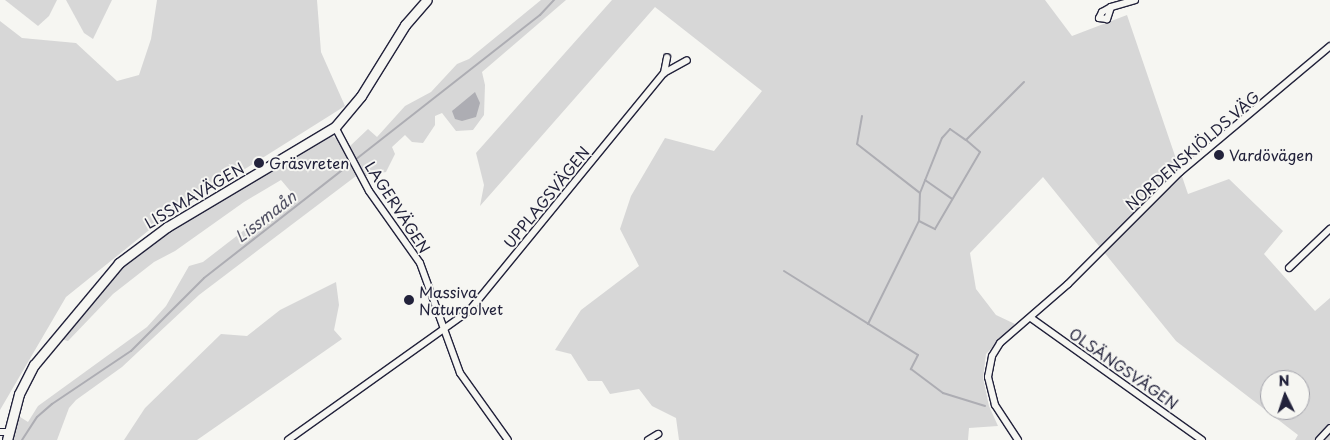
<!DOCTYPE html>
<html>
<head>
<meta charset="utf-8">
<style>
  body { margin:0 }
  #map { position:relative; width:1330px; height:440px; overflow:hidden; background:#f6f6f2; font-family:"Playpen Sans",sans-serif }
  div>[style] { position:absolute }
  .green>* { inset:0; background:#d7d7d7 }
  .water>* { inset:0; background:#adadb3 }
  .stream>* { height:2px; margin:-1px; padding:0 1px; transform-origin:1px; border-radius:1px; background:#adadb3 }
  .roads { filter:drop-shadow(1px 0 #22223b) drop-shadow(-1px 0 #22223b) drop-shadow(0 1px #22223b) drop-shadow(0 -1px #22223b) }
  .street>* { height:6px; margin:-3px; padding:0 3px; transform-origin:3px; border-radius:3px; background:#f6f6f2 }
  .secondary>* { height:9px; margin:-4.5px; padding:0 4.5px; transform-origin:4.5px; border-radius:4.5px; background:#f6f6f2 }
  .dots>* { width:14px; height:14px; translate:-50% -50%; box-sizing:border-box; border:2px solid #f6f6f2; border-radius:50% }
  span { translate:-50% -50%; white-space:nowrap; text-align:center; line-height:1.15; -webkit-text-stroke:4px #f6f6f2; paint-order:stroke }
  .street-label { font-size:15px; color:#22223b }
  .poi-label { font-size:15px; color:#22223b }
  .left { translate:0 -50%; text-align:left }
  .water-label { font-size:16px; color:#535365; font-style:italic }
  .north { position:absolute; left:1260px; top:370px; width:50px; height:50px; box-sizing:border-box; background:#f6f6f2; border:1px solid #a1a1a9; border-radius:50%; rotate:356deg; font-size:14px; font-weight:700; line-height:20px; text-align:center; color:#22223b }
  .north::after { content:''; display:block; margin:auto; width:18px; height:22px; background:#22223b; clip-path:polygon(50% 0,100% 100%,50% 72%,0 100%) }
</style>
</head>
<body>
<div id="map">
  <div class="green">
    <i style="clip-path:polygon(5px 0,57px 0,49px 16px,38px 26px)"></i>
    <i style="clip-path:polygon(66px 0,112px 0,93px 39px,84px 33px)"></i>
    <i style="clip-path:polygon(157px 0,317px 0,321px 52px,345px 106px,153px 227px,66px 297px,0 410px,0 21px,22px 38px,76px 43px,117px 81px,139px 75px,151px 39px)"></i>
    <i style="clip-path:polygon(541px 0,566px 0,482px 72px,485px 85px,484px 115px,473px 130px,456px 131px,442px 113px,435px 116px,435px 125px,423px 143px,412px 142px,405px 135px,392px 147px,395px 154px,386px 172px,365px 176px,349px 147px,368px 129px,377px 137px,405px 106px,431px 92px,457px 64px,469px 59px)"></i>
    <i style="clip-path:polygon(evenodd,612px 0,1045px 0,1072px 36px,1127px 15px,1188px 194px,1229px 179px,1283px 231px,1264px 254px,1315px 311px,1330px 298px,1330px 440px,1295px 440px,1298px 435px,1176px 341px,1043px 177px,970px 253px,976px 289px,996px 315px,1015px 324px,986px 354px,983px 378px,989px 406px,998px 426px,969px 428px,968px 440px,679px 440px,676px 418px,652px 406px,639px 389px,610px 394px,602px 381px,588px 381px,571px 354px,555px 350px,581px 310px,639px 266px,620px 229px,631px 196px,665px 138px,714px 151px,762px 91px,655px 7px,480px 206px,484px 185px,476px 153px,612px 0,1270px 380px,1300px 380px,1300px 410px,1270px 410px,1270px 380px)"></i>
    <i style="clip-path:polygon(332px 136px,337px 139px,356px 176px,199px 295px,122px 367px,76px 400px,69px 408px,57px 440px,13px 440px,17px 415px,28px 422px,38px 406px,147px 327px,166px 306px,189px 266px,203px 262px,292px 193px,281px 180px,244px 202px,175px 251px,154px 262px,113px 294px,68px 341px,57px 338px,126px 264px,162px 236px)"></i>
    <i style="clip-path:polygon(336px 282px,339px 305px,334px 330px,342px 339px,197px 440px,124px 440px,145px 408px,221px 334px,247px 336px,280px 310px)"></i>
  </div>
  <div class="water">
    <i style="clip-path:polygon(475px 92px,480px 103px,476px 117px,462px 121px,455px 119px,452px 111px)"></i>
  </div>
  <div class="stream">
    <i style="left:862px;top:116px;width:28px;rotate:100deg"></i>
    <i style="left:857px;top:144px;width:80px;rotate:37.9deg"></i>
    <i style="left:355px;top:160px;width:235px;rotate:-38.1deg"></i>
    <i style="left:540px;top:15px;width:21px;rotate:-47deg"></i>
    <i style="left:925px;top:180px;width:33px;rotate:35deg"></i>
    <i style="left:919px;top:221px;width:18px;rotate:27deg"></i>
    <i style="left:935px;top:229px;width:89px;rotate:-59.7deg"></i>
    <i style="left:980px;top:152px;width:18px;rotate:-139deg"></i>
    <i style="left:966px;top:140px;width:82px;rotate:-45deg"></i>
    <i style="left:784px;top:271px;width:158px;rotate:32.1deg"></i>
    <i style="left:918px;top:355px;width:16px;rotate:117deg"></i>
    <i style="left:911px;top:369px;width:40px;rotate:37deg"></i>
    <i style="left:943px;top:393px;width:44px;rotate:17.2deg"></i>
    <i style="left:868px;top:324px;width:115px;rotate:-63.7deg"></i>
    <i style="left:919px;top:221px;width:28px;rotate:-88deg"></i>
    <i style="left:920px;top:193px;width:59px;rotate:-68.2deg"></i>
    <i style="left:942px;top:138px;width:12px;rotate:-48deg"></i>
    <i style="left:950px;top:129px;width:19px;rotate:35deg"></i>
    <i style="left:22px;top:440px;width:27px;rotate:-57deg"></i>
    <i style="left:37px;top:417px;width:20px;rotate:-41deg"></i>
    <i style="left:52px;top:404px;width:95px;rotate:-33.9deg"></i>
    <i style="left:131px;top:351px;width:103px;rotate:-45deg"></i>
    <i style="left:204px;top:278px;width:187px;rotate:-38deg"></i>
  </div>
  <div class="roads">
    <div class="street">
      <i style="left:1111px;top:7px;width:13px;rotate:108deg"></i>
      <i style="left:1107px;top:19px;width:8px;rotate:-173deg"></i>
      <i style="left:1099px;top:18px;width:7px;rotate:-63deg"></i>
      <i style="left:1102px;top:12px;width:10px;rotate:-29deg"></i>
      <i style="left:1111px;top:7px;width:25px;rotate:-16deg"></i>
      <i style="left:664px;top:73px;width:16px;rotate:-79deg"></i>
      <i style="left:335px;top:127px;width:72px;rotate:62deg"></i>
      <i style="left:369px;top:191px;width:88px;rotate:54.7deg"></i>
      <i style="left:420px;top:263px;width:117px;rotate:70deg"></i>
      <i style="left:460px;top:373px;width:82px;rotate:54.4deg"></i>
      <i style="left:1289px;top:268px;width:57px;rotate:-43.6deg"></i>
      <i style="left:1031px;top:318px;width:210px;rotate:35.5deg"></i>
      <i style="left:0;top:432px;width:8px"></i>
      <i style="left:288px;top:440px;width:222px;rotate:-35.5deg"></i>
      <i style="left:469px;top:311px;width:308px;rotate:-50.7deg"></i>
      <i style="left:664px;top:73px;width:26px;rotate:-29deg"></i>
      <i style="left:648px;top:440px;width:12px;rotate:-31deg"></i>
      <i style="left:1018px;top:440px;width:42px;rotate:-123.3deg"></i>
      <i style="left:995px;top:405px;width:29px;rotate:-104deg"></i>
      <i style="left:988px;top:377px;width:21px;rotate:-79deg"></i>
      <i style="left:992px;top:356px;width:15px;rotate:-58deg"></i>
      <i style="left:1000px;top:343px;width:90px;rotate:-40.9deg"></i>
      <i style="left:1068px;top:284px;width:158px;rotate:-45deg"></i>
      <i style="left:1180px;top:172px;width:196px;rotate:-40deg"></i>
      <i style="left:1319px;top:440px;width:16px;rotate:-47deg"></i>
    </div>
    <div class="secondary">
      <i style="left:7px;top:440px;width:48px;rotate:-75.4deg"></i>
      <i style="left:19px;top:394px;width:33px;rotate:-63deg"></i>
      <i style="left:34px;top:365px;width:133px;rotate:-50.2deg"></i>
      <i style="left:119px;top:263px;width:60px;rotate:-36.9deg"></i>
      <i style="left:167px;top:227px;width:196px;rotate:-30.8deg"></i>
      <i style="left:335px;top:127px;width:40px;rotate:-50deg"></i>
      <i style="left:361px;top:96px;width:84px;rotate:-58.2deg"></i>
      <i style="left:405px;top:25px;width:33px;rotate:-49deg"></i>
    </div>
  </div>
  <div class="dots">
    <i style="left:1219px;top:155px;background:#22223b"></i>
    <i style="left:259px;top:163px;background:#22223b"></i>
    <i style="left:409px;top:300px;background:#22223b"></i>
  </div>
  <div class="street-label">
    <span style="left:1192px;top:150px;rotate:-41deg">NORDENSKIÖLDS VÄG</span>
    <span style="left:194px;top:195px;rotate:-31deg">LISSMAVÄGEN</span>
    <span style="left:546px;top:197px;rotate:-51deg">UPPLAGSVÄGEN</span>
    <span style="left:398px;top:207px;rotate:57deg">LAGERVÄGEN</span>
    <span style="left:1124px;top:368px;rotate:35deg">OLSÄNGSVÄGEN</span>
  </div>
  <div class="poi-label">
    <span class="left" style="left:1229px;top:155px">Vardövägen</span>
    <span class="left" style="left:269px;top:163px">Gräsvreten</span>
    <span class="left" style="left:419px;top:300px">Massiva<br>Naturgolvet</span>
  </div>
  <div class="water-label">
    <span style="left:265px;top:216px;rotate:-38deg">Lissmaån</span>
  </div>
  <div class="north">N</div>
</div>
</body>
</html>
